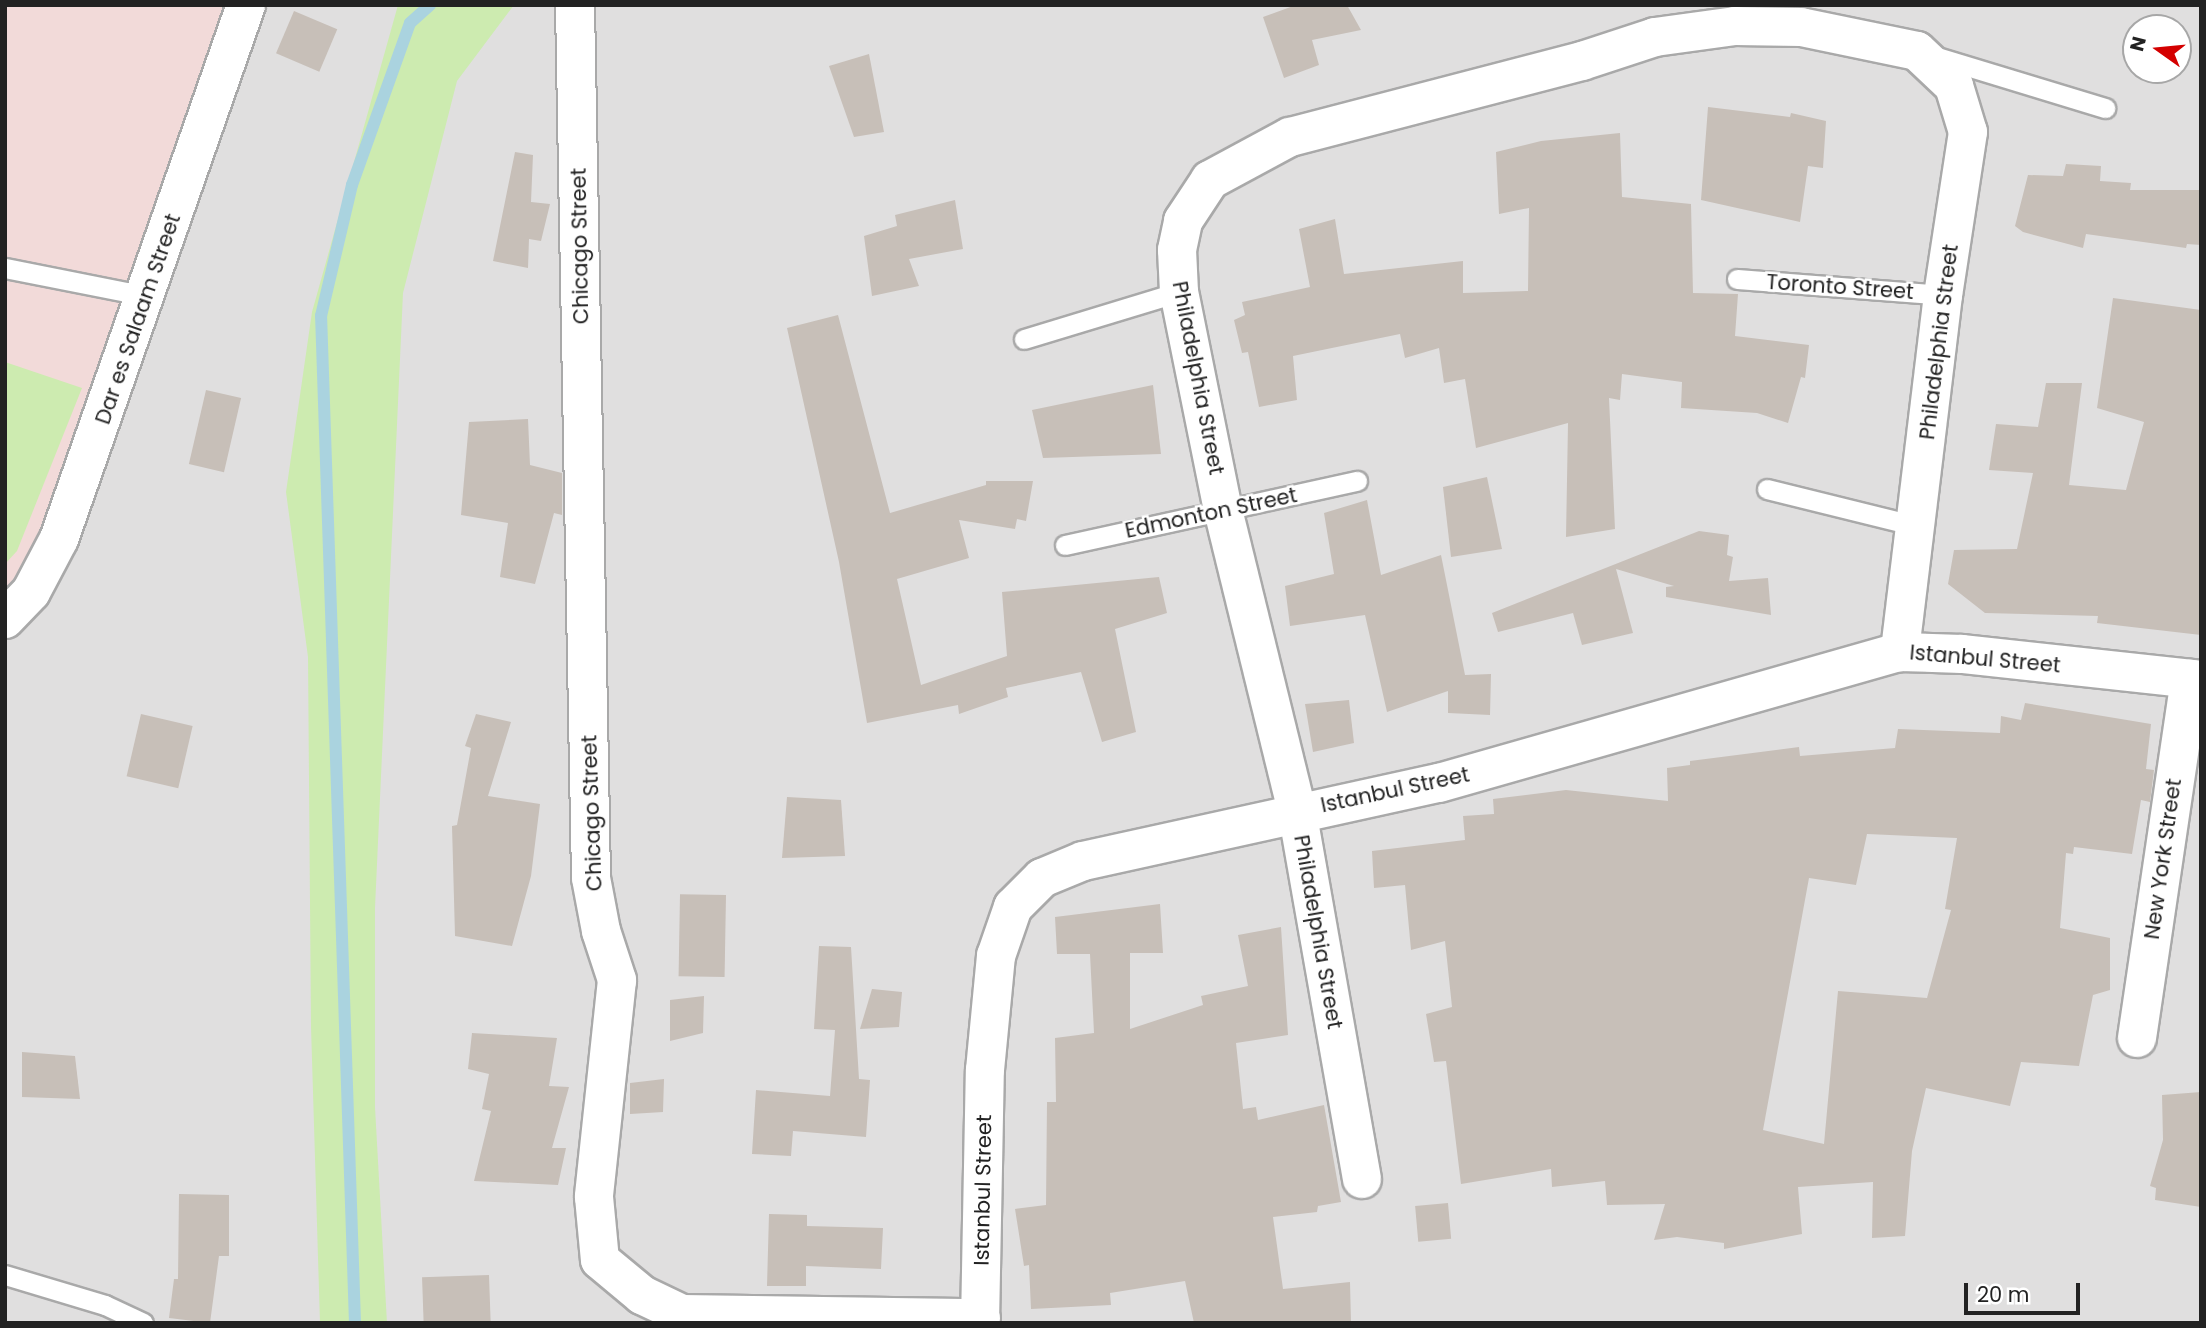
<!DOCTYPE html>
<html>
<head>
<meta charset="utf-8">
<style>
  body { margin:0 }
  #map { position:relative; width:2206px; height:1328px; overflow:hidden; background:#f2efe9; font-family:Poppins,sans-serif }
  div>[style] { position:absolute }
  .residential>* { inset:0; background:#e0dfdf }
  .commercial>* { inset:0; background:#f2dad9 }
  .grass>* { inset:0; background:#cdebb0 }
  .stream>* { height:12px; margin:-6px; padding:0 6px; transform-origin:6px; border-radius:6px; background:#aad3df }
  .building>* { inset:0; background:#c7bfb8; transform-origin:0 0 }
  .roads { filter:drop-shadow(2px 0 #a9a9a9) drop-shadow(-2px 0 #a9a9a9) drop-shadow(0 2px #a9a9a9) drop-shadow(0 -2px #a9a9a9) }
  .lane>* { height:19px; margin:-9.5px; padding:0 9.5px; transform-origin:9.5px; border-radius:9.5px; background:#fff }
  .street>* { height:38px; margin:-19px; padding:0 19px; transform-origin:19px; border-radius:19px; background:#fff }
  span { translate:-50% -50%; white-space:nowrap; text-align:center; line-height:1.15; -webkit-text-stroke:5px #fff; paint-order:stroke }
  .street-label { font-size:21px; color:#222 }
  .frame { position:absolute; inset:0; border:7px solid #222; pointer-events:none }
  .north { position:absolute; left:2122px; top:14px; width:70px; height:70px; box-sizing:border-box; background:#fff; border:2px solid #a7a7a7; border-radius:50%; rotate:285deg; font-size:19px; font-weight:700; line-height:28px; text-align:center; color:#222 }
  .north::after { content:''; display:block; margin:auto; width:24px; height:32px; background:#d40000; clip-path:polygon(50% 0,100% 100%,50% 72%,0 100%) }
  .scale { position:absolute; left:1964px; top:1283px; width:116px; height:32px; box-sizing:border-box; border:4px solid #222; border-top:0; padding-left:9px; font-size:21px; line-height:24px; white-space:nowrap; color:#222; -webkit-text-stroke:5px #fff; paint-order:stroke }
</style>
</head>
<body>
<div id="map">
  <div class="residential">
    <i style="clip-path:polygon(evenodd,246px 5px,2201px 5px,2201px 1323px,5px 1323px,5px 619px,246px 5px,2136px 28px,2178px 28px,2178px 70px,2136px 70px,2136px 28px)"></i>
  </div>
  <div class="commercial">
    <i style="clip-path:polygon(5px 5px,246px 5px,132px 340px,5px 619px)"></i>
  </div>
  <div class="grass">
    <i style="clip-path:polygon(398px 5px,514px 5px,457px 81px,403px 293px,375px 908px,375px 1107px,387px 1323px,320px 1323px,311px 1027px,308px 657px,286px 492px,312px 312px)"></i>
    <i style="clip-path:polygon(5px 362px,82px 388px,17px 551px,5px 564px)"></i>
  </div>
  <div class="stream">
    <i style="left:355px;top:1323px;width:1008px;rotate:-91.93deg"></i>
    <i style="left:321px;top:316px;width:135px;rotate:-76.7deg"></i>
    <i style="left:352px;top:185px;width:172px;rotate:-70.3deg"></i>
    <i style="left:410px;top:23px;width:27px;rotate:-42deg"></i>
  </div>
  <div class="building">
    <i style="clip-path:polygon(1296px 5px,1347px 5px,1361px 30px,1312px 40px,1319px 65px,1284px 78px,1263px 17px)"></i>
    <i style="left:294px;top:11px;width:47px;height:46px;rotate:23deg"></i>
    <i style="clip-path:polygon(869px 54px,884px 132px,854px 137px,829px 66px)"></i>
    <i style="clip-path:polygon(1708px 107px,1790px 117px,1791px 113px,1826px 121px,1823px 168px,1808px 166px,1800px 222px,1701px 200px)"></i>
    <i style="clip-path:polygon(1620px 133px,1622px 197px,1691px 204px,1693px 293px,1738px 294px,1735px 336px,1809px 345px,1805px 378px,1801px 377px,1788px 423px,1757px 413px,1681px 408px,1682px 382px,1622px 374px,1620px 400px,1609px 398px,1615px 529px,1566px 537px,1568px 423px,1476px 448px,1465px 379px,1444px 383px,1439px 348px,1405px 358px,1400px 334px,1293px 356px,1297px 400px,1259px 407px,1248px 352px,1242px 353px,1234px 320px,1245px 315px,1242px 302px,1310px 287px,1299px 229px,1335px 219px,1344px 274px,1463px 261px,1463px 293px,1528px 291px,1529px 208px,1499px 214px,1496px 152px,1541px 141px)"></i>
    <i style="clip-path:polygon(515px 152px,533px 155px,531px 202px,550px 204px,541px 241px,529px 239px,528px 268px,493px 261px)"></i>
    <i style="clip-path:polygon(2066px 164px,2101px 166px,2100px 181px,2131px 183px,2130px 190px,2201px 190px,2201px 245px,2187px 244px,2186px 248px,2086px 234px,2083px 248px,2023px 232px,2015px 226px,2028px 175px,2063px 176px)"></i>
    <i style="clip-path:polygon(955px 200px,963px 249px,909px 259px,919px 286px,872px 296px,864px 236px,897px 226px,895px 215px)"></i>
    <i style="clip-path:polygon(2113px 298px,2201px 310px,2201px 635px,2097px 623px,2098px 616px,1985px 613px,1948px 584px,1954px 550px,2017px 549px,2033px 473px,1989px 470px,1996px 424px,2038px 427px,2046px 383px,2082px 383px,2069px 485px,2126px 490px,2144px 422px,2097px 408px)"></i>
    <i style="clip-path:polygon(838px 315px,890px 513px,986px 485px,986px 481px,1033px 481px,1026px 521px,1017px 519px,1015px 529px,959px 520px,969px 558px,897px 579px,921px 685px,1007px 656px,1002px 592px,1159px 577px,1167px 613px,1115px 629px,1136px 732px,1102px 742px,1081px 672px,1006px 688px,1008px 697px,959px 714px,958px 705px,867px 723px,839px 562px,787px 328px)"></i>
    <i style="clip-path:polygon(1153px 385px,1161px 454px,1043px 458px,1032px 410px)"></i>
    <i style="left:206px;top:390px;width:36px;height:76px;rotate:13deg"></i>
    <i style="clip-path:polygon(528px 419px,530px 465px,562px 473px,562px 515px,554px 513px,535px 584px,500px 577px,508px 523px,461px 515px,469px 422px)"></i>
    <i style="clip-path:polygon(1487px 477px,1502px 549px,1451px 557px,1443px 487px)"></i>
    <i style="clip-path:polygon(1367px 500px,1381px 575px,1441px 555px,1465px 675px,1491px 674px,1490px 715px,1448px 713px,1448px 691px,1387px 712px,1365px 615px,1290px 626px,1285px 586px,1334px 574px,1324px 513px)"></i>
    <i style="clip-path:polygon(1699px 531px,1729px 535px,1727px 555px,1733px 557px,1729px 581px,1768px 578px,1771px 615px,1666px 597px,1666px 587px,1674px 586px,1616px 569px,1633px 633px,1582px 645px,1573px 613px,1498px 632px,1492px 613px)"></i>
    <i style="clip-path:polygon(1349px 700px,1354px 743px,1313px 752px,1305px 704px)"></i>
    <i style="clip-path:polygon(evenodd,2025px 703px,2151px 724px,2146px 769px,2154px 770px,2150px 802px,2141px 800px,2132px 854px,2074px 847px,2073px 854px,2066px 853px,2060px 928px,2110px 938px,2110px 990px,2093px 995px,2079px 1066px,2021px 1062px,2010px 1106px,1926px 1088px,1912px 1151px,1905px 1236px,1872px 1238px,1873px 1182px,1798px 1187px,1802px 1234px,1724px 1249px,1724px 1243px,1677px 1237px,1654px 1240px,1665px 1204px,1607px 1205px,1605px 1181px,1552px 1187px,1551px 1169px,1461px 1184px,1446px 1061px,1434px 1062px,1426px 1014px,1452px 1007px,1445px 941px,1411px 950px,1405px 885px,1374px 888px,1372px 851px,1465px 840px,1463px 816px,1494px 814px,1493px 799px,1566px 790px,1668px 801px,1667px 768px,1690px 765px,1690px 761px,1799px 747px,1800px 756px,1895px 748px,1898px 729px,2000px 733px,2001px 716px,2021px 720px,2025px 703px,1867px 834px,1957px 838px,1945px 909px,1951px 910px,1927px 998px,1838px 991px,1824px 1144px,1763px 1130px,1809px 878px,1856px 885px,1867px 834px)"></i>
    <i style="left:141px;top:714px;width:53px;height:64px;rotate:13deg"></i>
    <i style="clip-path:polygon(476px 714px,511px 722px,488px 796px,540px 804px,531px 876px,512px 946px,455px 936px,452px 826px,457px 825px,471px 748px,465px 746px)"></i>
    <i style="clip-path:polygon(787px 797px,841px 800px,845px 856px,782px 858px)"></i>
    <i style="left:726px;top:895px;width:82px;height:46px;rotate:91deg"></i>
    <i style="clip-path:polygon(1160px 904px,1163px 953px,1130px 953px,1130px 1029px,1203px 1005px,1201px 996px,1248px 986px,1238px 935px,1281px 927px,1288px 1035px,1236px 1043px,1243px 1109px,1256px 1107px,1258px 1120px,1324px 1105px,1341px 1202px,1318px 1206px,1317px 1212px,1273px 1217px,1283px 1289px,1350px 1282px,1351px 1323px,1194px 1323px,1185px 1281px,1110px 1293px,1111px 1305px,1031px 1309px,1029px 1265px,1024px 1266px,1015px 1209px,1046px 1205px,1047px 1102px,1056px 1102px,1055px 1038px,1094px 1033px,1090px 954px,1057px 954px,1055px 917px)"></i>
    <i style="clip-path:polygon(819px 946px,851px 947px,859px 1079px,870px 1080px,866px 1137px,793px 1131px,791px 1156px,752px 1154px,756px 1090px,830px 1096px,835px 1030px,814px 1029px)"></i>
    <i style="clip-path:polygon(872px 989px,902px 992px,899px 1027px,860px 1029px)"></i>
    <i style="clip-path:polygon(704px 996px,703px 1033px,670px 1041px,670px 1000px)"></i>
    <i style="clip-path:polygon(472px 1033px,557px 1038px,549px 1086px,569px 1087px,552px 1148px,566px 1148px,558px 1185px,474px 1181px,491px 1111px,482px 1109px,489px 1074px,468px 1069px)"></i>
    <i style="clip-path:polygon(22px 1052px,75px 1056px,80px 1099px,22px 1097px)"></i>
    <i style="clip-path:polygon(664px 1079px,663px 1112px,630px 1114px,630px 1083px)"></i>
    <i style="clip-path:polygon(2201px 1092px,2201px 1207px,2155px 1200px,2156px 1188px,2150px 1186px,2163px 1140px,2162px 1095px)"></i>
    <i style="clip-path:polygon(179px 1194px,229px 1195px,229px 1256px,219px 1256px,210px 1323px,169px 1318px,174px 1279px,178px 1279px)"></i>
    <i style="left:1448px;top:1203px;width:36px;height:33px;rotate:85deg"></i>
    <i style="clip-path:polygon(769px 1214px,807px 1215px,807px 1226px,883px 1228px,881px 1269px,806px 1266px,806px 1286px,767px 1286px)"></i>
    <i style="left:489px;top:1275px;width:48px;height:67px;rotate:88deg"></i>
  </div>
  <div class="roads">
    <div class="lane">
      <i style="left:1934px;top:56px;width:179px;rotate:16.9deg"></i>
      <i style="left:5px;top:268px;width:145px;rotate:11.2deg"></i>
      <i style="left:1737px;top:279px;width:207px;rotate:4.4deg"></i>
      <i style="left:1024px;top:339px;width:162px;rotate:-16.9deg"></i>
      <i style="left:1767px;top:489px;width:154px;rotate:13.9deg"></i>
      <i style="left:1065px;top:545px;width:299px;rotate:-12.4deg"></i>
      <i style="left:5px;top:1275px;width:104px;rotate:16.7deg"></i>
      <i style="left:105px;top:1305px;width:42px;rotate:25.3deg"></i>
    </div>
    <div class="street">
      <i style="left:575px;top:5px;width:873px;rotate:88.95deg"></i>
      <i style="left:591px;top:878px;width:54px;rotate:79.3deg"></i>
      <i style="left:601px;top:931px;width:52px;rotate:71.9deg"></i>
      <i style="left:617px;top:980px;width:218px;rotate:96.1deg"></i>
      <i style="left:594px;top:1197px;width:63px;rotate:84.6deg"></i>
      <i style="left:600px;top:1260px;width:55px;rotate:39.8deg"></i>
      <i style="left:642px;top:1295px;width:44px;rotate:25.4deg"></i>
      <i style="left:682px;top:1314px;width:299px;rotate:0.8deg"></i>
      <i style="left:5px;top:619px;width:37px;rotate:-46deg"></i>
      <i style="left:31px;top:592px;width:60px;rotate:-62.2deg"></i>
      <i style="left:59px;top:539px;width:566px;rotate:-70.7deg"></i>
      <i style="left:2137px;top:1038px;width:363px;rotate:-81.6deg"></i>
      <i style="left:1362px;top:1179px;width:374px;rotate:-100deg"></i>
      <i style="left:1297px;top:811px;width:310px;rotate:-103.8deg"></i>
      <i style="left:1223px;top:510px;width:222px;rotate:-101.4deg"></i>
      <i style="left:1179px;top:292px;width:42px;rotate:-92.7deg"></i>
      <i style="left:1177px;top:250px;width:30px;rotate:-78deg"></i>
      <i style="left:1183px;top:221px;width:49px;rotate:-56.6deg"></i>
      <i style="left:1210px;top:180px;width:91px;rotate:-28.3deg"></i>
      <i style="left:1290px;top:137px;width:302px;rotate:-14.6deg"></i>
      <i style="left:1582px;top:61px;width:77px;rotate:-18.2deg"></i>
      <i style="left:1655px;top:37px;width:81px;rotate:-7.8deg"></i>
      <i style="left:1735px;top:26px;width:66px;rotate:0.9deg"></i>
      <i style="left:1801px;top:27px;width:118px;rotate:11.7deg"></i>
      <i style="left:1917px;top:51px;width:51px;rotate:43.4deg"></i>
      <i style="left:1954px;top:86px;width:48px;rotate:73.1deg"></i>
      <i style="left:1968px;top:132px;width:165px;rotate:98.7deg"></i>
      <i style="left:1943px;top:295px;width:360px;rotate:96.9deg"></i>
      <i style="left:980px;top:1323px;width:253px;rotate:-88.9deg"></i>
      <i style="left:985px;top:1070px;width:115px;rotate:-84.5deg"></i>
      <i style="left:996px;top:956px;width:52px;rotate:-70.9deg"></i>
      <i style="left:1013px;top:907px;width:41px;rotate:-45deg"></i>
      <i style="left:1042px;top:878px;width:44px;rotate:-22.5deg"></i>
      <i style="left:1083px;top:861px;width:364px;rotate:-12.4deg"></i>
      <i style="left:1439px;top:783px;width:479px;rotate:-15.9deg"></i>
      <i style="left:1900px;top:652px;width:62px;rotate:1.8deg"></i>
      <i style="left:1962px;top:654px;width:240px;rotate:6.2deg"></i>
    </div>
  </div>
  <div class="street-label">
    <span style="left:580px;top:246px;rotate:-91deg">Chicago Street</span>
    <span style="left:1840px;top:287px;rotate:4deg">Toronto Street</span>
    <span style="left:138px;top:319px;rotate:-71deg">Dar es Salaam Street</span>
    <span style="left:1939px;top:342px;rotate:-83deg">Philadelphia Street</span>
    <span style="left:1198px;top:378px;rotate:79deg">Philadelphia Street</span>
    <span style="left:1211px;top:513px;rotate:-12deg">Edmonton Street</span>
    <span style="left:1985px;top:659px;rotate:5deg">Istanbul Street</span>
    <span style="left:1395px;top:790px;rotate:-12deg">Istanbul Street</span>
    <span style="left:592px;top:813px;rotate:-92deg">Chicago Street</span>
    <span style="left:2163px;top:859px;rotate:-82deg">New York Street</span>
    <span style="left:1318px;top:932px;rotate:80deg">Philadelphia Street</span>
    <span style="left:983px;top:1190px;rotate:-89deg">Istanbul Street</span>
  </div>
  <div class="frame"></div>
  <div class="north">N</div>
  <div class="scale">20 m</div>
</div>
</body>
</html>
